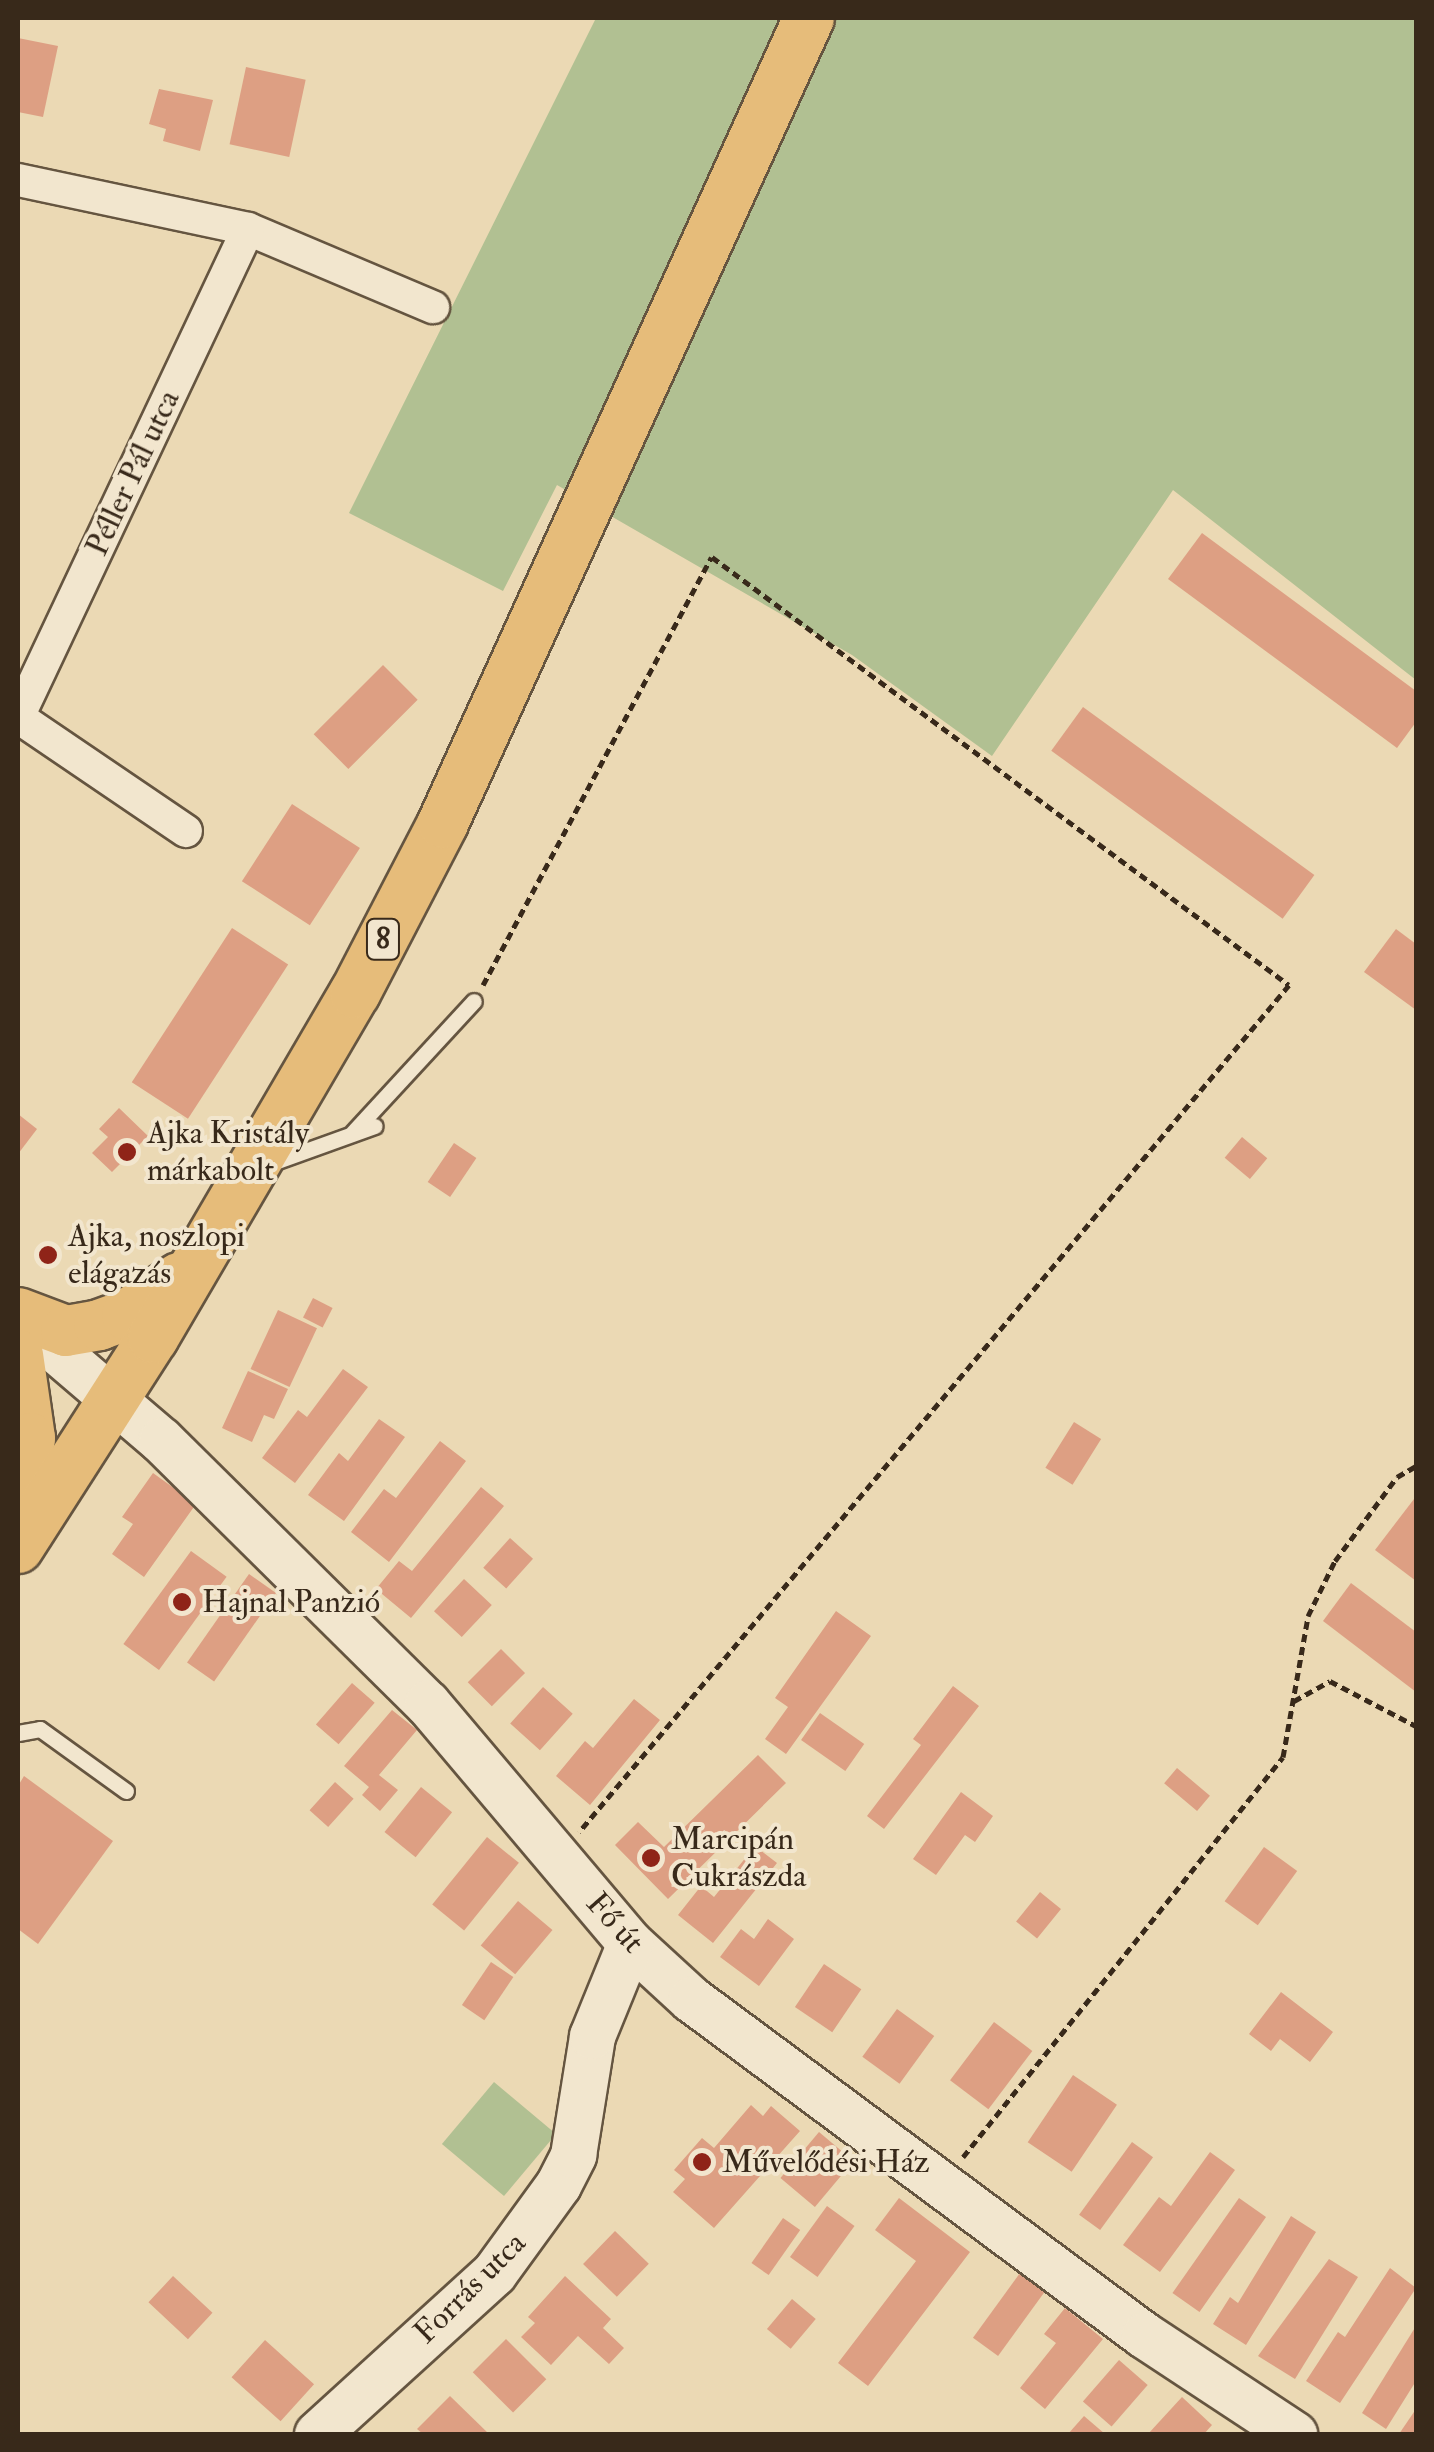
<!DOCTYPE html>
<html>
<head>
<meta charset="utf-8">
<style>
  body { margin:0 }
  #map { position:relative; width:1434px; height:2452px; overflow:hidden; background:#ebd9b4; font-family:"IM FELL Double Pica",serif }
  div>[style] { position:absolute }
  .green>* { inset:0; background:#b1c092; transform-origin:0 0 }
  .building>* { inset:0; background:#dd9f83; transform-origin:0 0 }
  .path>* { height:5px; margin-top:-2.5px; transform-origin:0; background:repeating-linear-gradient(90deg,#38291a 0 8px,transparent 0 13px) }
  .roads { filter:drop-shadow(2px 0 #655540) drop-shadow(-2px 0 #655540) drop-shadow(0 2px #655540) drop-shadow(0 -2px #655540) }
  .lane>* { height:15px; margin:-7.5px; padding:0 7.5px; transform-origin:7.5px; border-radius:7.5px; background:#f2e6ce }
  .street>* { height:32px; margin:-16px; padding:0 16px; transform-origin:16px; border-radius:16px; background:#f2e6ce }
  .secondary>* { height:45px; margin:-22.5px; padding:0 22.5px; transform-origin:22.5px; border-radius:22.5px; background:#f2e6ce }
  .primary>* { height:50px; margin:-25px; padding:0 25px; transform-origin:25px; border-radius:25px; background:#e6bc7a }
  .dots>* { width:28px; height:28px; translate:-50% -50%; box-sizing:border-box; border:5px solid #f2e6ce; border-radius:50% }
  span { translate:-50% -50%; white-space:nowrap; text-align:center; line-height:1.15; -webkit-text-stroke:8px #f2e6ce; paint-order:stroke }
  .shield-label span { padding:2px 8px; background:#f2e6ce; border:2px solid; border-radius:8px; -webkit-text-stroke-width:0 }
  .shield-label { font-size:30px; color:#38291a; font-weight:700 }
  .street-label { font-size:32px; color:#38291a }
  .poi-label { font-size:32px; color:#38291a }
  .left { translate:0 -50%; text-align:left }
  .frame { position:absolute; inset:0; border:20px solid #38291a; pointer-events:none }
</style>
</head>
<body>
<div id="map">
  <div class="green">
    <i style="clip-path:polygon(586px 18px,1416px 18px,1416px 680px,1173px 490px,992px 756px,852px 655px,557px 485px,503px 591px,349px 513px,595px 20px)"></i>
    <i style="left:494px;top:2082px;width:81px;height:81px;rotate:40deg"></i>
  </div>
  <div class="building">
    <i style="clip-path:polygon(18px 38px,58px 46px,43px 117px,18px 112px)"></i>
    <i style="left:246px;top:67px;width:61px;height:79px;rotate:12deg"></i>
    <i style="clip-path:polygon(159px 89px,213px 100px,200px 151px,163px 141px,166px 129px,149px 124px)"></i>
    <i style="clip-path:polygon(1202px 533px,1416px 691px,1416px 722px,1397px 748px,1168px 579px)"></i>
    <i style="left:383px;top:665px;width:49px;height:98px;rotate:45deg"></i>
    <i style="left:1083px;top:707px;width:286px;height:54px;rotate:36deg"></i>
    <i style="left:292px;top:804px;width:81px;height:92px;rotate:33deg"></i>
    <i style="left:232px;top:928px;width:67px;height:184px;rotate:33deg"></i>
    <i style="clip-path:polygon(1396px 929px,1416px 944px,1416px 1010px,1364px 972px)"></i>
    <i style="clip-path:polygon(119px 1108px,148px 1136px,112px 1172px,92px 1153px,108px 1137px,99px 1129px)"></i>
    <i style="clip-path:polygon(18px 1114px,37px 1129px,18px 1154px)"></i>
    <i style="left:1242px;top:1137px;width:33px;height:27px;rotate:40deg"></i>
    <i style="left:454px;top:1143px;width:27px;height:47px;rotate:34deg"></i>
    <i style="left:313px;top:1298px;width:22px;height:22px;rotate:27deg"></i>
    <i style="left:278px;top:1310px;width:43px;height:65px;rotate:25deg"></i>
    <i style="clip-path:polygon(343px 1369px,368px 1387px,295px 1483px,262px 1458px,298px 1410px,307px 1417px)"></i>
    <i style="clip-path:polygon(248px 1371px,288px 1389px,274px 1419px,264px 1415px,252px 1442px,222px 1428px)"></i>
    <i style="clip-path:polygon(379px 1419px,405px 1437px,344px 1521px,308px 1495px,339px 1453px,348px 1461px)"></i>
    <i style="left:1074px;top:1422px;width:32px;height:54px;rotate:32deg"></i>
    <i style="clip-path:polygon(440px 1441px,466px 1461px,389px 1562px,351px 1532px,384px 1489px,396px 1498px)"></i>
    <i style="clip-path:polygon(153px 1473px,196px 1504px,144px 1577px,112px 1554px,133px 1524px,122px 1517px)"></i>
    <i style="clip-path:polygon(481px 1487px,504px 1506px,411px 1618px,376px 1589px,399px 1561px,412px 1571px)"></i>
    <i style="clip-path:polygon(1414px 1499px,1416px 1501px,1416px 1581px,1375px 1550px)"></i>
    <i style="left:510px;top:1538px;width:31px;height:40px;rotate:42deg"></i>
    <i style="left:191px;top:1551px;width:44px;height:115px;rotate:36deg"></i>
    <i style="left:249px;top:1574px;width:33px;height:108px;rotate:35deg"></i>
    <i style="left:464px;top:1579px;width:38px;height:44px;rotate:43deg"></i>
    <i style="clip-path:polygon(1351px 1583px,1416px 1632px,1416px 1692px,1323px 1621px)"></i>
    <i style="clip-path:polygon(836px 1611px,871px 1636px,786px 1754px,765px 1739px,788px 1707px,775px 1698px)"></i>
    <i style="left:501px;top:1649px;width:34px;height:47px;rotate:45deg"></i>
    <i style="left:352px;top:1683px;width:30px;height:55px;rotate:41deg"></i>
    <i style="clip-path:polygon(953px 1686px,979px 1706px,884px 1829px,867px 1816px,921px 1745px,913px 1739px)"></i>
    <i style="left:543px;top:1687px;width:40px;height:49px;rotate:42deg"></i>
    <i style="clip-path:polygon(634px 1699px,660px 1720px,590px 1805px,556px 1776px,585px 1741px,593px 1748px)"></i>
    <i style="clip-path:polygon(392px 1710px,417px 1730px,379px 1775px,398px 1790px,380px 1811px,362px 1795px,369px 1787px,344px 1766px)"></i>
    <i style="left:820px;top:1713px;width:54px;height:33px;rotate:35deg"></i>
    <i style="clip-path:polygon(758px 1755px,786px 1783px,668px 1899px,615px 1845px,638px 1822px,664px 1847px)"></i>
    <i style="left:1177px;top:1768px;width:43px;height:20px;rotate:40deg"></i>
    <i style="clip-path:polygon(24px 1776px,113px 1841px,38px 1944px,18px 1929px,18px 1786px)"></i>
    <i style="left:335px;top:1782px;width:25px;height:38px;rotate:42deg"></i>
    <i style="left:421px;top:1787px;width:40px;height:58px;rotate:39deg"></i>
    <i style="clip-path:polygon(961px 1792px,993px 1816px,975px 1842px,965px 1835px,936px 1875px,913px 1859px)"></i>
    <i style="left:487px;top:1837px;width:41px;height:87px;rotate:39deg"></i>
    <i style="clip-path:polygon(755px 1846px,777px 1863px,713px 1943px,678px 1915px,701px 1886px,714px 1897px)"></i>
    <i style="left:1264px;top:1847px;width:41px;height:67px;rotate:36deg"></i>
    <i style="left:1040px;top:1892px;width:27px;height:38px;rotate:39deg"></i>
    <i style="left:518px;top:1901px;width:45px;height:58px;rotate:40deg"></i>
    <i style="clip-path:polygon(768px 1919px,794px 1939px,759px 1986px,720px 1957px,741px 1929px,754px 1939px)"></i>
    <i style="left:491px;top:1962px;width:27px;height:52px;rotate:34deg"></i>
    <i style="left:824px;top:1964px;width:45px;height:52px;rotate:34deg"></i>
    <i style="clip-path:polygon(1281px 1992px,1333px 2032px,1310px 2062px,1280px 2039px,1271px 2051px,1249px 2034px)"></i>
    <i style="left:897px;top:2009px;width:46px;height:59px;rotate:36deg"></i>
    <i style="left:994px;top:2022px;width:48px;height:73px;rotate:37deg"></i>
    <i style="left:1073px;top:2075px;width:53px;height:81px;rotate:34deg"></i>
    <i style="clip-path:polygon(751px 2105px,763px 2116px,771px 2106px,800px 2131px,714px 2228px,673px 2192px,685px 2179px,674px 2170px,702px 2138px,714px 2148px)"></i>
    <i style="left:819px;top:2132px;width:45px;height:60px;rotate:40deg"></i>
    <i style="left:1132px;top:2142px;width:26px;height:90px;rotate:36deg"></i>
    <i style="clip-path:polygon(1210px 2152px,1235px 2170px,1160px 2272px,1123px 2245px,1159px 2197px,1171px 2206px)"></i>
    <i style="clip-path:polygon(899px 2198px,970px 2252px,868px 2386px,838px 2363px,916px 2261px,875px 2230px)"></i>
    <i style="left:1239px;top:2198px;width:33px;height:116px;rotate:35deg"></i>
    <i style="left:827px;top:2206px;width:34px;height:63px;rotate:36deg"></i>
    <i style="clip-path:polygon(1291px 2216px,1316px 2232px,1246px 2345px,1213px 2324px,1230px 2297px,1238px 2303px)"></i>
    <i style="left:783px;top:2218px;width:21px;height:55px;rotate:35deg"></i>
    <i style="left:615px;top:2231px;width:47px;height:46px;rotate:44deg"></i>
    <i style="clip-path:polygon(1329px 2259px,1358px 2277px,1295px 2379px,1258px 2356px)"></i>
    <i style="clip-path:polygon(1390px 2268px,1416px 2288px,1340px 2403px,1306px 2381px,1338px 2332px,1345px 2337px)"></i>
    <i style="left:1020px;top:2273px;width:31px;height:80px;rotate:36deg"></i>
    <i style="left:173px;top:2276px;width:54px;height:36px;rotate:43deg"></i>
    <i style="clip-path:polygon(565px 2276px,611px 2319px,603px 2328px,624px 2348px,609px 2364px,578px 2336px,551px 2365px,521px 2337px,535px 2323px,528px 2317px)"></i>
    <i style="left:792px;top:2299px;width:31px;height:39px;rotate:40deg"></i>
    <i style="clip-path:polygon(1065px 2308px,1103px 2339px,1045px 2409px,1020px 2388px,1056px 2343px,1044px 2334px)"></i>
    <i style="clip-path:polygon(1416px 2326px,1416px 2381px,1386px 2429px,1362px 2413px)"></i>
    <i style="left:506px;top:2339px;width:57px;height:47px;rotate:45deg"></i>
    <i style="left:265px;top:2340px;width:66px;height:50px;rotate:42deg"></i>
    <i style="left:1119px;top:2360px;width:38px;height:55px;rotate:41deg"></i>
    <i style="clip-path:polygon(450px 2396px,489px 2434px,423px 2434px,417px 2429px)"></i>
    <i style="clip-path:polygon(1182px 2397px,1212px 2425px,1204px 2434px,1148px 2434px)"></i>
    <i style="clip-path:polygon(1416px 2409px,1416px 2434px,1399px 2434px)"></i>
    <i style="clip-path:polygon(1084px 2416px,1105px 2434px,1068px 2434px)"></i>
  </div>
  <div class="path">
    <i style="left:483px;top:985px;width:485px;rotate:-61.9deg"></i>
    <i style="left:712px;top:557px;width:718px;rotate:36.57deg"></i>
    <i style="left:1289px;top:985px;width:1105px;rotate:129.97deg"></i>
    <i style="left:1294px;top:1701px;width:41px;rotate:-29.1deg"></i>
    <i style="left:1330px;top:1681px;width:97px;rotate:27.6deg"></i>
    <i style="left:963px;top:2157px;width:512px;rotate:-51.34deg"></i>
    <i style="left:1283px;top:1757px;width:143px;rotate:-79.9deg"></i>
    <i style="left:1308px;top:1616px;width:61px;rotate:-63.9deg"></i>
    <i style="left:1335px;top:1561px;width:104px;rotate:-53.6deg"></i>
    <i style="left:1397px;top:1477px;width:22px;rotate:-30deg"></i>
  </div>
  <div class="roads">
    <div class="lane">
      <i style="left:353px;top:1132px;width:178px;rotate:-47.3deg"></i>
      <i style="left:272px;top:1163px;width:109px;rotate:-19.8deg"></i>
      <i style="left:18px;top:1733px;width:22px;rotate:-10deg"></i>
      <i style="left:40px;top:1729px;width:106px;rotate:35.8deg"></i>
    </div>
    <div class="street">
      <i style="left:18px;top:180px;width:235px;rotate:12deg"></i>
      <i style="left:248px;top:229px;width:201px;rotate:22.9deg"></i>
      <i style="left:18px;top:717px;width:539px;rotate:-64.76deg"></i>
      <i style="left:18px;top:717px;width:203px;rotate:34.2deg"></i>
    </div>
    <div class="secondary">
      <i style="left:18px;top:1318px;width:188px;rotate:40.5deg"></i>
      <i style="left:161px;top:1440px;width:374px;rotate:44.7deg"></i>
      <i style="left:427px;top:1703px;width:314px;rotate:49.8deg"></i>
      <i style="left:630px;top:1943px;width:83px;rotate:42.6deg"></i>
      <i style="left:691px;top:1999px;width:564px;rotate:36.57deg"></i>
      <i style="left:1144px;top:2335px;width:180px;rotate:33.4deg"></i>
      <i style="left:317px;top:2434px;width:239px;rotate:-42.3deg"></i>
      <i style="left:494px;top:2273px;width:109px;rotate:-54deg"></i>
      <i style="left:558px;top:2185px;width:34px;rotate:-63deg"></i>
      <i style="left:573px;top:2155px;width:121px;rotate:-80.9deg"></i>
      <i style="left:592px;top:2036px;width:100px;rotate:-67.8deg"></i>
    </div>
    <div class="primary">
      <i style="left:18px;top:1313px;width:51px;rotate:20.6deg"></i>
      <i style="left:66px;top:1331px;width:34px;rotate:-10deg"></i>
      <i style="left:99px;top:1325px;width:30px;rotate:-20deg"></i>
      <i style="left:127px;top:1315px;width:64px;rotate:-35.4deg"></i>
      <i style="left:18px;top:1355px;width:84px;rotate:81.8deg"></i>
      <i style="left:30px;top:1438px;width:74px;rotate:99.3deg"></i>
      <i style="left:18px;top:1548px;width:250px;rotate:-57.3deg"></i>
      <i style="left:153px;top:1338px;width:400px;rotate:-59.7deg"></i>
      <i style="left:355px;top:993px;width:191px;rotate:-62.6deg"></i>
      <i style="left:443px;top:823px;width:884px;rotate:-65.55deg"></i>
    </div>
  </div>
  <div class="dots">
    <i style="left:127px;top:1152px;background:#8f2418"></i>
    <i style="left:48px;top:1255px;background:#8f2418"></i>
    <i style="left:182px;top:1602px;background:#8f2418"></i>
    <i style="left:651px;top:1858px;background:#8f2418"></i>
    <i style="left:702px;top:2162px;background:#8f2418"></i>
  </div>
  <div class="shield-label">
    <span style="left:383px;top:939px">8</span>
  </div>
  <div class="street-label">
    <span style="left:133px;top:473px;rotate:-65deg">Péller Pál utca</span>
    <span style="left:615px;top:1923px;rotate:48deg">Fő út</span>
    <span style="left:470px;top:2288px;rotate:-45deg">Forrás utca</span>
  </div>
  <div class="poi-label">
    <span class="left" style="left:147px;top:1152px">Ajka Kristály<br>márkabolt</span>
    <span class="left" style="left:68px;top:1255px">Ajka, noszlopi<br>elágazás</span>
    <span class="left" style="left:202px;top:1602px">Hajnal Panzió</span>
    <span class="left" style="left:671px;top:1858px">Marcipán<br>Cukrászda</span>
    <span class="left" style="left:722px;top:2162px">Művelődési Ház</span>
  </div>
  <div class="frame"></div>
</div>
</body>
</html>
